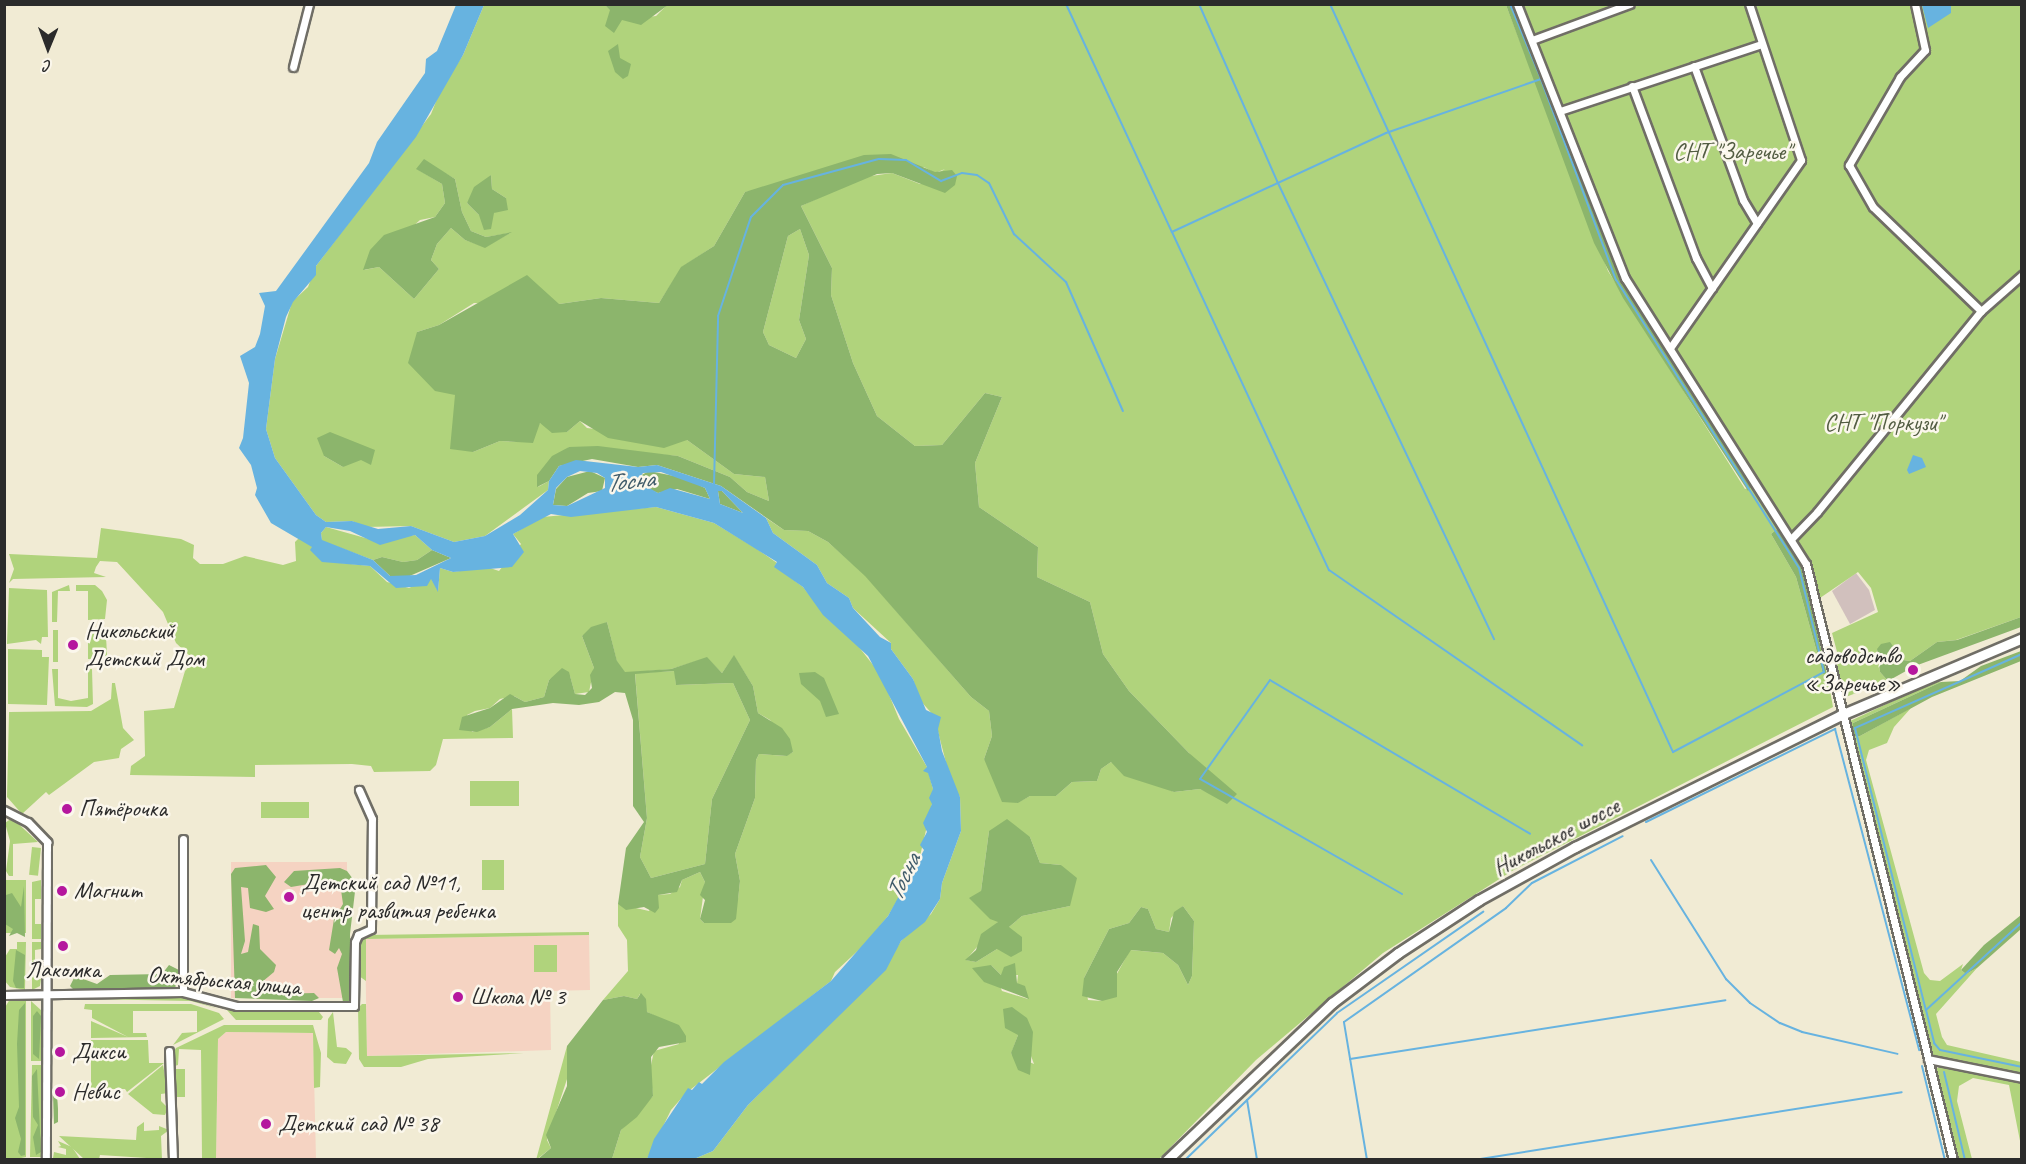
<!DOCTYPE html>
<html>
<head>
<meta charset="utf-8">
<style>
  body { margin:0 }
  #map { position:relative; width:2026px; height:1164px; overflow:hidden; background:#f1ebd4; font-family:Caveat,sans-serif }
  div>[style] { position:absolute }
  .built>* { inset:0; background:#f5d3c2; transform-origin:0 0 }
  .industrial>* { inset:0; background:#d1c0bd }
  .green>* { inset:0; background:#b0d37c; transform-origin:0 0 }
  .forest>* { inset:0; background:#8cb56c }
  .water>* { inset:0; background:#67b3e0 }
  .stream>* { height:2px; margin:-1px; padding:0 1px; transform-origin:1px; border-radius:1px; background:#67b3e0 }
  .roads { filter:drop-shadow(2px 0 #706e66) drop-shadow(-2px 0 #706e66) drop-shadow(0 2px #706e66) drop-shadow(0 -2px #706e66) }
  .minor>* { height:7px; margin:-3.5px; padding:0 3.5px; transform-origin:3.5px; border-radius:3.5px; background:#fff }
  .secondary>* { height:9px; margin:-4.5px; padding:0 4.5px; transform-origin:4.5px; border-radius:4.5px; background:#fff }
  .dots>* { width:16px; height:16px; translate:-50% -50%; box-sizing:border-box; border:3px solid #fbf7ec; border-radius:50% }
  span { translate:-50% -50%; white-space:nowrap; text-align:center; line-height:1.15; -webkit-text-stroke:5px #fbf7ec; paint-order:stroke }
  .park-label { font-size:24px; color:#535d43 }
  .poi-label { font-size:24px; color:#2b2b2b }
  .left { translate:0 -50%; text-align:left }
  .right { translate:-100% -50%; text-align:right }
  .street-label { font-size:24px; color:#2b2b2b }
  .water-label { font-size:26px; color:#405b6a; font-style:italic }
  .frame { position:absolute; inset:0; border:6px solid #2b2b2b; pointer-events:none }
  .north { position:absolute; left:18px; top:18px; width:60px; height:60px; -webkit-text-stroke:4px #fbf7ec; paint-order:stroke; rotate:181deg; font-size:16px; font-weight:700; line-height:24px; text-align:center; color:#2b2b2b }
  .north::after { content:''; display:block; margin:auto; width:21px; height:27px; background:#2b2b2b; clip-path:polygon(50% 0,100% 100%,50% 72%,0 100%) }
</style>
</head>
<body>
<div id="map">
  <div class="built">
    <i style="left:347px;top:862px;width:136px;height:116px;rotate:90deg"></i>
    <i style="clip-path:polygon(589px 935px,590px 990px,550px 991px,551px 1050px,367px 1056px,365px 939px)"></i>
    <i style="clip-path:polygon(226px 1032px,313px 1033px,316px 1159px,216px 1160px,218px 1039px)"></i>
  </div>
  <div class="industrial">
    <i style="clip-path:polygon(1856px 573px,1869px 590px,1875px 610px,1850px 624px,1832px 591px)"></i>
  </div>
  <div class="green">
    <i style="clip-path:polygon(evenodd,573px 4px,605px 5px,622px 20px,656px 16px,668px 4px,1506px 5px,1608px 271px,1745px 489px,1751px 487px,1777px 529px,1771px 534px,1796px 577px,1823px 674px,1827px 674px,1833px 707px,1512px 871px,1383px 953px,1256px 1060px,1159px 1159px,694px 1159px,713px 1151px,748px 1105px,879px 975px,901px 941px,931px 914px,940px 899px,942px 883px,961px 831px,960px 797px,951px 782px,934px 716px,919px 699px,913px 679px,891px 649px,891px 643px,853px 608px,849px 598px,827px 583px,817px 565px,773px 533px,766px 518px,784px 530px,808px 531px,828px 542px,865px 575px,971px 697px,989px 711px,992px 736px,984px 759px,1017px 803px,1030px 796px,1056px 796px,1072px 782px,1097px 781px,1101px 769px,1111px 762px,1174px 792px,1200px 789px,1218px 797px,1189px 753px,1129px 691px,1103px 654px,1090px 602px,1037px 577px,1038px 547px,979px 507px,975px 463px,1002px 397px,985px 393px,942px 445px,915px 446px,877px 416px,853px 363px,831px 295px,832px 268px,801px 206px,864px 177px,892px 173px,920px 184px,945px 169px,935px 173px,924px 167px,745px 192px,714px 246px,682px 267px,659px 303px,601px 298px,559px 304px,474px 303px,439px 325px,417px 332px,455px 395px,473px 452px,500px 441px,518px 442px,540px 423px,567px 432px,580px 421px,587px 428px,687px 440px,734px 474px,765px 477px,769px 501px,747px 492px,730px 477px,678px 456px,569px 447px,538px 487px,549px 481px,548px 490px,485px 536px,454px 542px,411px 526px,365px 527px,352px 521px,326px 522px,316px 515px,275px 458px,266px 429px,275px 359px,292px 302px,308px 287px,316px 266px,431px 114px,441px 89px,463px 55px,484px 5px,573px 4px,436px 168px,455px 179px,462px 212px,471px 231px,486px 237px,510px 233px,485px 247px,465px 240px,451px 228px,437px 244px,431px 260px,439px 269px,414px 299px,379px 267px,364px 270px,420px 220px,435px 217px,445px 203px,442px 184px,417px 169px,436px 168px,573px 4px,491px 175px,492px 189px,506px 198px,494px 213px,479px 215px,467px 203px,491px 175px,573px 4px,342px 438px,358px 445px,343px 467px,324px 456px,342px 438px,573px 4px,989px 831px,1030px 837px,1040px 863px,1061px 865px,1070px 906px,1022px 916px,1009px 927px,997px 949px,976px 962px,966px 960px,999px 921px,981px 891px,989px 831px,573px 4px,1183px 906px,1194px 921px,1192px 976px,1188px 985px,1178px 965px,1163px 953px,1130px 950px,1102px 1001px,1088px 1000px,1084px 978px,1109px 929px,1129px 923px,1141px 907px,1148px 909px,1156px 929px,1169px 932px,1171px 918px,1183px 906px,573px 4px,991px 965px,1001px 975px,1018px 975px,1017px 983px,1028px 999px,1002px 991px,991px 965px,573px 4px,1018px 1035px,1031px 1056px,1034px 1064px,1011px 1054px,1018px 1035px)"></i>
    <i style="clip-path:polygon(1517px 5px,2021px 5px,2021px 617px,1956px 640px,1937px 642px,1910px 661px,1903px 660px,1899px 652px,1877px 649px,1880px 672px,1888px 681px,1843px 698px,1833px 666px,1840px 663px,1832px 633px,1878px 612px,1871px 588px,1858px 572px,1820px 598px,1814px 598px,1806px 564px,1625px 278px)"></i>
    <i style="clip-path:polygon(800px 229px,809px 255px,799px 320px,806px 339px,796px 358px,769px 345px,763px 332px,788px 236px)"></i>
    <i style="clip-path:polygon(656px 507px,714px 523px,757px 549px,777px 563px,775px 566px,803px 587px,829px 620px,851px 637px,881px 675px,899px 719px,927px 767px,933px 789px,932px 804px,918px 865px,888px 916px,865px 944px,835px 972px,831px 981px,686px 1093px,671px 1110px,647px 1159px,612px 1159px,621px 1130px,653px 1096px,650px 1070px,654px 1051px,679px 1044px,672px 1024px,647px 1012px,640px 994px,637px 999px,624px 996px,603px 1000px,628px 971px,627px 940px,618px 926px,618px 904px,649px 911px,657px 895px,670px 894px,680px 887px,682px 880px,700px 872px,705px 882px,700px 919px,704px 923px,724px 922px,738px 899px,740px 881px,735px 854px,755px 798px,756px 760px,759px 754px,786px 756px,793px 752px,770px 720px,758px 713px,753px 686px,734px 656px,722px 673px,707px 658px,671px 669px,625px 673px,617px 662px,607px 622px,582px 636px,594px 668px,589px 692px,575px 694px,570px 676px,560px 672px,549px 680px,544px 697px,525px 702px,514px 696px,500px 699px,490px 708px,475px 711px,467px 715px,472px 732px,490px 727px,512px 709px,513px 738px,443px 739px,436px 765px,430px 771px,374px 772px,371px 766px,352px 764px,255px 765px,255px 777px,130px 775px,131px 766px,145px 756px,144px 711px,174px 708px,185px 671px,192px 663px,190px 656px,176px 643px,163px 612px,117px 562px,100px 561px,96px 567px,94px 573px,106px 577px,13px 579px,9px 583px,14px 569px,9px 554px,97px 558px,101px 528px,181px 539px,194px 545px,193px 558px,200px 564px,223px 564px,245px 556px,283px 565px,296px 561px,295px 542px,299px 538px,313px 547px,311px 550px,322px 561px,370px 566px,387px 582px,409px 588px,431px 578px,438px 591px,440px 568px,453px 572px,487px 567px,499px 571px,521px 544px,513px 534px,542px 517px)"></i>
    <i style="clip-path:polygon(326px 527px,376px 541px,415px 535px,432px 550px,417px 560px,403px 562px,382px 557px,373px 560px,322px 541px,321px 533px)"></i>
    <i style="clip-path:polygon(69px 585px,70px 591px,58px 591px,57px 622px,52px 622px,52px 592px)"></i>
    <i style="clip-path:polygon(76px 585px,95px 585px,102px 591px,107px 600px,105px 619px,88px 620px,88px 591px,76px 591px)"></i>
    <i style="clip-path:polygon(9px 588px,47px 590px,48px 637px,42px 637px,41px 644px,36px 640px,7px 644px)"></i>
    <i style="clip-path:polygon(92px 629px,106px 636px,107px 655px,102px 660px,88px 659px,88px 630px)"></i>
    <i style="left:53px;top:630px;width:5px;height:32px"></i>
    <i style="clip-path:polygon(8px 649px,42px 650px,42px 657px,49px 657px,47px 705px,8px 704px)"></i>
    <i style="clip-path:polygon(52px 669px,58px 669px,58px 698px,71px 701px,88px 698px,88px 669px,92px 669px,93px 704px,87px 707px,55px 706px)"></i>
    <i style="clip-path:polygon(675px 671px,676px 685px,733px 683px,750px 720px,712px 799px,705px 864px,651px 878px,640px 857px,647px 818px,635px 673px)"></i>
    <i style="clip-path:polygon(1936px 681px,1941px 682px,1853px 723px,1860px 736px,1911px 708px,1894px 727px,1887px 743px,1869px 750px,1866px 760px,1924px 973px,1930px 980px,1940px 981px,1963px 964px,1961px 970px,1966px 974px,1977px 968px,1936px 1014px,1942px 1037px,1947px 1045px,2021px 1062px,2021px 1073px,1938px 1059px,1929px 1051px,1848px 722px)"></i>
    <i style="clip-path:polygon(112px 683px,115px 683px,123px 728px,134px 740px,121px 749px,119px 758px,94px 762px,49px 795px,46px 792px,22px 814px,7px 797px,9px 712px,91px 711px,111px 699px)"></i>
    <i style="left:470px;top:781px;width:49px;height:25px"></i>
    <i style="left:261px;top:802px;width:48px;height:16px"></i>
    <i style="clip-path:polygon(12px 818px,38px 842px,13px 844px,13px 876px,9px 876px,6px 871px,10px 841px,5px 823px)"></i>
    <i style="left:32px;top:847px;width:9px;height:28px;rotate:6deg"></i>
    <i style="left:482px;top:860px;width:22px;height:30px"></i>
    <i style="left:5px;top:880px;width:21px;height:53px"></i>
    <i style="clip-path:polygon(41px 880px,41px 899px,35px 899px,35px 924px,41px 924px,41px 939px,32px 939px,32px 882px)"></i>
    <i style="clip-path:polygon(589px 932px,589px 935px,366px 939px,366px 981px,359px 976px,358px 940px,366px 935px)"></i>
    <i style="clip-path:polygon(17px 942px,26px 942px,25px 990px,10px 987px,4px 980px,5px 957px,10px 949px,17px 949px)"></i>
    <i style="clip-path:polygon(32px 942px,41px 942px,41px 949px,35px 950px,35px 961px,41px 961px,41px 967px,35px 967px,35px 979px,41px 979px,40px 986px,32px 990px)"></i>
    <i style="left:534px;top:945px;width:23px;height:27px"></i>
    <i style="clip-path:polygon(173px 994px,219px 1009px,191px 1001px,84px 999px)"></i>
    <i style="clip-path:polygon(10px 999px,26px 999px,26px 1157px,16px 1159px,5px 1159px,4px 1009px)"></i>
    <i style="clip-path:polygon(31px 1001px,43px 1012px,43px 1061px,31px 1061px)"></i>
    <i style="clip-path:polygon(85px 1004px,191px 1004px,219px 1013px,224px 1019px,173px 1045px,182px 1033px,197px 1032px,197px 1011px,133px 1011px,133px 1033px,146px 1033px,147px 1037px,91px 1038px,91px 1021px,128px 1037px,92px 1018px,92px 1010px,84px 1009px)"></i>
    <i style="clip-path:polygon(362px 1004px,366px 1004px,367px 1056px,524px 1053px,428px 1059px,401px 1067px,364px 1067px,359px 1059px,358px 1008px)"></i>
    <i style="clip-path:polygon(226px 1009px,319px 1012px,323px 1017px,321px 1020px,236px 1020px)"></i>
    <i style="clip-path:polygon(333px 1012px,337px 1047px,346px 1048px,352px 1053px,346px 1064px,334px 1063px,327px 1057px,328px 1019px)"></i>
    <i style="clip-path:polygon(224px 1025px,313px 1025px,321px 1053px,320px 1087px,314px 1088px,313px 1033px,226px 1032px,218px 1039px,216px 1159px,202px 1159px,201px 1050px,179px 1049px,178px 1065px,171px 1067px,171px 1056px,176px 1048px)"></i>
    <i style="clip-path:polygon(91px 1040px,148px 1040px,149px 1063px,164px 1063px,127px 1092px,125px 1089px,91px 1089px)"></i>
    <i style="clip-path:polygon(567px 1046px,569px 1073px,547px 1140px,551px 1148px,536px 1160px)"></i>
    <i style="clip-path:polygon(32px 1065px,43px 1065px,43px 1157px,30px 1157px)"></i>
    <i style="clip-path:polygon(163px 1065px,168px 1093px,161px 1094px,161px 1101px,168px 1108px,165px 1115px,153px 1114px,128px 1094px)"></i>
    <i style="clip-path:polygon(1943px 1065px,2021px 1081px,2021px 1146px,2009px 1085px,1973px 1078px,1959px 1086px,1957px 1101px,1972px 1159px,1957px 1159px,1934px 1070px)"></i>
    <i style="left:171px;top:1069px;width:14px;height:28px"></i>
    <i style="clip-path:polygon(144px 1122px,144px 1131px,159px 1130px,159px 1126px,169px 1130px,161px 1136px,162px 1159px,100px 1155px,99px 1159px,84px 1159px,59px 1136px,136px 1140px,137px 1127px)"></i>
    <i style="clip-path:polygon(58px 1141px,72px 1147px,80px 1159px,53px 1158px,54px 1152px,66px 1155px,66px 1149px,58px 1147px,61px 1146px)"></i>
  </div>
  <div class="forest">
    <i style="clip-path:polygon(605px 5px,668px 5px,641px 25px,622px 20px,614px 33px,605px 26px,610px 10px)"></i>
    <i style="clip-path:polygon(1506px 5px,1513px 5px,1622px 280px,1751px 487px,1748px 491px,1623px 298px,1594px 243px)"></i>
    <i style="clip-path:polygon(618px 44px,620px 58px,631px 64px,628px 76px,623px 79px,615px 72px,608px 51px)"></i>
    <i style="clip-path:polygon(evenodd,891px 154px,935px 172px,952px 170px,957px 176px,955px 185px,945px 193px,892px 173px,877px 174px,801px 206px,832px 268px,831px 295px,853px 363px,877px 416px,915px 446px,942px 445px,985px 393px,1002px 397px,975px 463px,979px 507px,1038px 547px,1037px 577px,1090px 602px,1103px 654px,1129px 691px,1189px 753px,1237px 794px,1227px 804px,1200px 789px,1174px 792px,1124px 776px,1111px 762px,1101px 769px,1097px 781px,1072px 782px,1056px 796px,1030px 796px,1018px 803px,1002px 802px,984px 759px,992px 736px,989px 711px,971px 697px,865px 576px,828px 542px,808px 531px,784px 530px,721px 486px,657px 465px,638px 467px,592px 459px,559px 466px,549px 481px,537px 487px,537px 475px,552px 456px,569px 447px,598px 446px,678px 456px,730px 477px,747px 492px,769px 501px,765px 477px,734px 474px,687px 440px,664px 448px,608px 438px,580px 421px,567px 432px,552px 433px,540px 423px,533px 443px,500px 441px,473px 452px,450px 449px,455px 395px,435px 391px,408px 363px,417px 332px,439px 325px,527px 275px,559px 304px,601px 298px,659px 303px,681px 267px,714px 246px,745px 192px,864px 155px,891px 154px,800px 229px,809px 255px,799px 320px,806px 339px,796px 358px,769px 345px,763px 332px,788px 236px,800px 229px)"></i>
    <i style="clip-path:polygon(424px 159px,455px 179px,462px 212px,471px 231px,486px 237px,512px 232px,485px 248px,465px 240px,451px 228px,437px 244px,431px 260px,439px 269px,414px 299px,379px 267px,363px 270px,370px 250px,384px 235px,435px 217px,445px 203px,442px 184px,416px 169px)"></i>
    <i style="clip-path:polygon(491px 175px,492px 189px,506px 198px,508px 210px,494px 213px,491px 229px,484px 230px,479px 215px,467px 203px,474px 187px)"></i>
    <i style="clip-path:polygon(330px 432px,375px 450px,371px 465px,361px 460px,343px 467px,324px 456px,317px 438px)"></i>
    <i style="clip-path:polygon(590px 471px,605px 478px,602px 491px,588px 493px,567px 506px,553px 505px,556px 489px,567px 477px)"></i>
    <i style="clip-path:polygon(649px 471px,684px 478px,705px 488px,710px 499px,677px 489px,658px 493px,641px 486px,638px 477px)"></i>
    <i style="clip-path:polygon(718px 491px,722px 491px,743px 513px,720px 504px)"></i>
    <i style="clip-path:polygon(1777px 529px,1802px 566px,1827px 674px,1823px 674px,1796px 577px,1771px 534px)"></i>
    <i style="clip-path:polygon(432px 550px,451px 558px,405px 578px,390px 576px,373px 560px,382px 557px,403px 562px,417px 560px)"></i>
    <i style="clip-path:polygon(2021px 617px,2021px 627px,1915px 666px,1888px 681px,1880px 672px,1877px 649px,1881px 644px,1890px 642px,1903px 660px,1910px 661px,1937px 642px,1957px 640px)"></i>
    <i style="clip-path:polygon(evenodd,607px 622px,617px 661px,625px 672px,671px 669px,707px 657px,722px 673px,734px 655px,753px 686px,758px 713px,782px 728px,790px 739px,793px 752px,787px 756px,759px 754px,756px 760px,755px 798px,735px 854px,740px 881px,736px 919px,731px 923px,704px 923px,700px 919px,705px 900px,700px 895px,705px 882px,700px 872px,682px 880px,677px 892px,658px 895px,659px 908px,655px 913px,644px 907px,626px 910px,618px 904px,626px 848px,644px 822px,633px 806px,633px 720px,625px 693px,615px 692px,599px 702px,579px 705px,553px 703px,512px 709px,490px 727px,477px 732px,459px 730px,462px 717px,490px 708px,510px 694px,525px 702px,544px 697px,549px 680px,562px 668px,569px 672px,575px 694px,585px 695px,592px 688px,590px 675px,594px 668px,582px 636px,591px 627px,607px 622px,674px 671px,676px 685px,733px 683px,750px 720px,712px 799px,705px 864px,651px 878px,640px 857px,647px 818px,635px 674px,674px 671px)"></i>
    <i style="clip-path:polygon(2021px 651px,2021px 661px,1932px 697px,1860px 736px,1852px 736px,1853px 723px,1941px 682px,1960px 681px,1981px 666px)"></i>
    <i style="clip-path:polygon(815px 672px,824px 678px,839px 714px,826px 717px,820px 701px,801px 684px,799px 673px)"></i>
    <i style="clip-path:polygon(1007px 819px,1030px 837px,1040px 863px,1061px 865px,1077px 878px,1070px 906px,1022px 916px,1009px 927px,1022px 937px,1022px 951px,1011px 957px,997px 949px,976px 962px,965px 960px,976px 950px,981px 934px,998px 922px,990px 919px,969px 898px,981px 891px,989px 831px)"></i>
    <i style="clip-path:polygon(266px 865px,276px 877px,265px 896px,274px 909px,266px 912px,250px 908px,248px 888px,241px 887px,245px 941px,241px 954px,248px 952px,253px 924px,259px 926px,260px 949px,276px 965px,274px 972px,262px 982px,273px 987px,276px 994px,314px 993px,319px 998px,312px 1001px,235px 998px,231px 874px,235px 868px)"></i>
    <i style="clip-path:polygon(340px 868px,347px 871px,356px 883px,350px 934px,351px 1001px,343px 1002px,337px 968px,342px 954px,339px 948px,335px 954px,329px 950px,334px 919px,343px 904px,341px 890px,327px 881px,291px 887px,284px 882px,294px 871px)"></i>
    <i style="clip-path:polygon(24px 886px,25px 937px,17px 933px,9px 936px,13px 929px,5px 924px,6px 895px,12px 893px,21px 907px)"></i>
    <i style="clip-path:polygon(1183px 906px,1194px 921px,1192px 976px,1188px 985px,1178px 965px,1163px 953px,1131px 950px,1117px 972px,1117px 997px,1102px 1001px,1082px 996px,1084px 978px,1109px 929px,1129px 923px,1141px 907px,1148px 909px,1156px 929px,1169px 932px,1174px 912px)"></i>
    <i style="clip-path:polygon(2021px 915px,2021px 929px,1977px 968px,1966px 974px,1961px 970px,1984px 945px)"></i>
    <i style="clip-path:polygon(16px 950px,25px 955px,24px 988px,16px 988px,13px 981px)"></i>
    <i style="clip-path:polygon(1015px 963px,1017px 983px,1025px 986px,1029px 999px,984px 982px,972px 968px,991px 965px,1001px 975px,1004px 967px)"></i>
    <i style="clip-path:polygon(169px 965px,179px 970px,175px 989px,76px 992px,70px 986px,75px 976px,97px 984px,110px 975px,162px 974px)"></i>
    <i style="clip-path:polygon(641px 993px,646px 999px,647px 1012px,679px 1025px,686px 1036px,686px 1042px,659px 1047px,651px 1057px,653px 1096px,637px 1117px,621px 1130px,612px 1159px,538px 1159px,551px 1148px,546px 1135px,567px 1086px,567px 1046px,603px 1000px,624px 996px,637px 999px)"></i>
    <i style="clip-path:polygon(25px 1003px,25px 1155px,21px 1156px,18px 1152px,21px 1139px,15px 1118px,19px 1107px,17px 1044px,19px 1010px)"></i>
    <i style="clip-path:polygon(1012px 1007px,1027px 1018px,1033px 1032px,1030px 1075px,1018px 1070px,1011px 1053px,1018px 1035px,1005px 1028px,1003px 1009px)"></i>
    <i style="clip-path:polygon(37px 1011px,41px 1016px,39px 1059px,33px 1054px,33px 1016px)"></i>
    <i style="clip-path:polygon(37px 1069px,41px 1152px,36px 1155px,33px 1137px,38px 1125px,33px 1117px,32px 1076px)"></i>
    <i style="clip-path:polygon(53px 1094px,57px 1094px,58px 1109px,58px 1122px,54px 1124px)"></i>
  </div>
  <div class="water">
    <i style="clip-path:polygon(evenodd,456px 5px,484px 5px,463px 55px,416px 137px,316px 266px,316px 275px,293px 302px,286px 317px,275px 359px,266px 429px,275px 458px,316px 515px,326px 522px,352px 521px,378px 529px,411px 526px,454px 542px,485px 536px,520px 515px,548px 490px,549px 481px,559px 466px,576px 460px,638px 467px,657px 465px,721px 486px,766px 518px,773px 533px,817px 565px,827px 583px,849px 598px,853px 608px,880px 637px,891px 643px,891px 649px,913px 679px,926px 710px,941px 717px,938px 729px,942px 751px,960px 797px,961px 831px,942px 883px,940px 899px,925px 922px,901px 941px,886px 970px,748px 1105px,713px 1151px,694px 1159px,647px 1159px,654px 1139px,688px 1088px,692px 1090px,699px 1082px,702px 1084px,724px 1062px,831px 981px,888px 916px,924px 850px,920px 845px,927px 832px,923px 823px,932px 804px,929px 798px,933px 789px,928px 773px,923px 771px,927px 767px,868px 656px,823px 615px,803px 587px,774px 567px,777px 562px,714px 523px,656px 507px,571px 517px,551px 514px,513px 534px,524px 552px,512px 567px,453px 572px,440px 568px,438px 592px,431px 579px,427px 586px,396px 588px,370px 566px,322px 562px,310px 550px,312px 547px,271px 523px,255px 495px,257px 488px,251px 465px,239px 448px,243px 438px,249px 383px,240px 356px,255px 347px,260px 334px,265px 306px,259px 293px,276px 291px,369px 163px,377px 142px,425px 73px,426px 59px,437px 51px,456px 5px,580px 471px,597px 473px,605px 478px,605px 488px,567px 506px,553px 505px,556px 488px,567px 477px,580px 471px,456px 5px,661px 472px,705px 488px,710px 499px,670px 488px,658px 493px,637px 481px,643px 473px,661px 472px,456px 5px,718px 491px,722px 491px,743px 513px,720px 504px,718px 491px,456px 5px,326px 527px,350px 531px,380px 545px,415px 535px,432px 550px,451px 558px,416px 575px,390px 576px,373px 560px,322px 540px,321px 533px,326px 527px)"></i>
    <i style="clip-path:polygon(1922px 5px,1951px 5px,1951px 13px,1928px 28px)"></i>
    <i style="clip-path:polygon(1913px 455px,1922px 458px,1926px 467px,1909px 474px,1907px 470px)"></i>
  </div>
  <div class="stream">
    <i style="left:1066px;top:4px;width:251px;rotate:65.1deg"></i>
    <i style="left:1199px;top:4px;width:193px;rotate:66.2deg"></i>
    <i style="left:1277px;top:181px;width:507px;rotate:64.65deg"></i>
    <i style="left:1330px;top:4px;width:823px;rotate:65.37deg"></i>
    <i style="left:1673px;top:752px;width:171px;rotate:-27.9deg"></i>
    <i style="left:1824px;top:672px;width:107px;rotate:-103.5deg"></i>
    <i style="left:1799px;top:568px;width:341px;rotate:-122.4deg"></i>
    <i style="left:1616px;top:280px;width:215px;rotate:-110.5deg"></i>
    <i style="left:1510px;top:4px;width:81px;rotate:67.5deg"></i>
    <i style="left:1541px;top:79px;width:164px;rotate:160.8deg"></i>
    <i style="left:1386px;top:133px;width:236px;rotate:155.2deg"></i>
    <i style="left:1172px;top:232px;width:373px;rotate:65.1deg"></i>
    <i style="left:1329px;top:570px;width:308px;rotate:34.7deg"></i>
    <i style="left:714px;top:485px;width:169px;rotate:-88.6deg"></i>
    <i style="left:718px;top:316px;width:104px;rotate:-71.6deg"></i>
    <i style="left:751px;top:217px;width:45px;rotate:-45deg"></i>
    <i style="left:783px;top:185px;width:99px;rotate:-15.2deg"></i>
    <i style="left:879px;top:159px;width:27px;rotate:2deg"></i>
    <i style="left:906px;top:160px;width:41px;rotate:31deg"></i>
    <i style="left:941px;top:181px;width:22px;rotate:-21deg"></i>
    <i style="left:962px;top:173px;width:15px;rotate:8deg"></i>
    <i style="left:977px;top:175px;width:14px;rotate:34deg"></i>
    <i style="left:989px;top:183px;width:57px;rotate:63.9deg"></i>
    <i style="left:1014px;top:234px;width:71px;rotate:42.7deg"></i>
    <i style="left:1066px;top:282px;width:141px;rotate:66.2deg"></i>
    <i style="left:2022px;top:654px;width:183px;rotate:156.1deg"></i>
    <i style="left:1855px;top:728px;width:291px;rotate:75.9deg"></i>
    <i style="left:1926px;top:1010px;width:130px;rotate:-42.5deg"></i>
    <i style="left:1646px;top:822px;width:211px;rotate:-26.2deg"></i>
    <i style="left:1835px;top:729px;width:332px;rotate:75.3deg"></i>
    <i style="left:1651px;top:860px;width:141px;rotate:57.8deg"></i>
    <i style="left:1726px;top:979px;width:34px;rotate:45deg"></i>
    <i style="left:1750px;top:1003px;width:36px;rotate:34deg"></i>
    <i style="left:1780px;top:1023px;width:24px;rotate:22deg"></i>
    <i style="left:1802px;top:1032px;width:98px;rotate:12.9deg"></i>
    <i style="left:1402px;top:894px;width:232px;rotate:-150.3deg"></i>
    <i style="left:1200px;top:779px;width:121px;rotate:-54.7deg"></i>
    <i style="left:1270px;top:680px;width:302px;rotate:30.6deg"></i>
    <i style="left:1926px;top:1010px;width:34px;rotate:76deg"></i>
    <i style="left:1934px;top:1043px;width:9px;rotate:49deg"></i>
    <i style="left:1940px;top:1050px;width:84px;rotate:11.7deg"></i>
    <i style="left:1350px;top:1059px;width:380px;rotate:-8.9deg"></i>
    <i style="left:1922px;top:1066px;width:97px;rotate:76.3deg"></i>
    <i style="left:1944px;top:1072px;width:90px;rotate:76.6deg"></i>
    <i style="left:1247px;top:1100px;width:61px;rotate:80.5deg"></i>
    <i style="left:1185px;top:1160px;width:211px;rotate:-44deg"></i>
    <i style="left:1337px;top:1013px;width:178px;rotate:-34.7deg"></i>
    <i style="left:1367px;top:1160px;width:140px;rotate:-99.5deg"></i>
    <i style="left:1344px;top:1022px;width:198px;rotate:-35.1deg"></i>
    <i style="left:1506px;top:908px;width:36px;rotate:-44deg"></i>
    <i style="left:1532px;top:883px;width:102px;rotate:-27.3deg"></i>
    <i style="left:1474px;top:1160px;width:433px;rotate:-9deg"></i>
  </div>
  <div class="roads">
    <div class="minor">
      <i style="left:1517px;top:4px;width:295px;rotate:68.5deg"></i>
      <i style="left:1625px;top:278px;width:338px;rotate:57.7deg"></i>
      <i style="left:1806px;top:564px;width:614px;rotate:76.14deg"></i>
      <i style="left:1915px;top:4px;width:47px;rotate:77.7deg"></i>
      <i style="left:1925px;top:50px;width:37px;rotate:133deg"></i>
      <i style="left:1900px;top:77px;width:102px;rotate:120.1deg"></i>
      <i style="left:1849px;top:165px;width:48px;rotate:60.3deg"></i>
      <i style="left:1873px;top:207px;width:150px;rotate:43.9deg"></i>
      <i style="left:1532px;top:40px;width:104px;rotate:-20.2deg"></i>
      <i style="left:1694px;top:66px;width:143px;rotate:69.9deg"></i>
      <i style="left:1743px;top:200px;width:27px;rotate:59deg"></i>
      <i style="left:293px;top:67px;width:65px;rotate:-75.7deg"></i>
      <i style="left:1632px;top:86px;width:184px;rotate:69.6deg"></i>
      <i style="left:1696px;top:258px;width:34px;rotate:62deg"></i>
      <i style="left:1560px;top:111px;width:212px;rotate:-18.4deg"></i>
      <i style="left:1670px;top:348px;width:229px;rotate:-55.1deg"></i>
      <i style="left:1801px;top:160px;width:164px;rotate:-108.4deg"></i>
      <i style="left:1792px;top:538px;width:36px;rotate:-46deg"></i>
      <i style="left:1817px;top:512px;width:259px;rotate:-50.8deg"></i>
      <i style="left:1981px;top:311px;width:55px;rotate:-41.3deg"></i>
      <i style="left:4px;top:810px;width:27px;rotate:27deg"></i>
      <i style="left:28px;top:822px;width:28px;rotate:46deg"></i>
      <i style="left:47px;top:842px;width:318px;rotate:90.2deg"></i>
      <i style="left:183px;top:992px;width:153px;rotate:-90deg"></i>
      <i style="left:4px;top:995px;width:179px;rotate:-1deg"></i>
      <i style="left:183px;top:992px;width:56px;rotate:14.5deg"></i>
      <i style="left:237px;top:1006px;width:117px"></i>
      <i style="left:354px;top:1006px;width:64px;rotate:-89.1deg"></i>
      <i style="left:355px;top:942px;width:8px;rotate:-67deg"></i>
      <i style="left:358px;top:935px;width:14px;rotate:-25deg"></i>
      <i style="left:371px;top:929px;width:110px;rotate:-89.5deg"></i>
      <i style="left:372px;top:819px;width:32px;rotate:-114deg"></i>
      <i style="left:169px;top:1051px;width:109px;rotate:87.9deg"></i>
      <i style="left:1928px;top:1059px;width:96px;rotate:11.4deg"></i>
    </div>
    <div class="secondary">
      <i style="left:1167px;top:1160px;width:228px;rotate:-43.6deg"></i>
      <i style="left:1332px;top:1003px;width:83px;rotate:-37.1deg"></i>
      <i style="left:1398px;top:953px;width:97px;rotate:-33.2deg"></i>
      <i style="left:1479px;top:900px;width:110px;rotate:-28.9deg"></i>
      <i style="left:1575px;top:847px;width:297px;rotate:-26.4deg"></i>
      <i style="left:1841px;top:715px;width:197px;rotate:-23deg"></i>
    </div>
  </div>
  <div class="dots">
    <i style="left:73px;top:645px;background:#b5179e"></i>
    <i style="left:1913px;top:670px;background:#b5179e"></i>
    <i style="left:67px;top:809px;background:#b5179e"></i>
    <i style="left:62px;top:891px;background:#b5179e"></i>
    <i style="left:289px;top:897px;background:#b5179e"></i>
    <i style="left:63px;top:946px;background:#b5179e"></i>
    <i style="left:458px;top:997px;background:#b5179e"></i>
    <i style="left:60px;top:1052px;background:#b5179e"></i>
    <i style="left:60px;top:1092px;background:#b5179e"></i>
    <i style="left:266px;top:1124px;background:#b5179e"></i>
  </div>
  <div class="park-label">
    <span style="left:1732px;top:152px">СНТ "Заречье"</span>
    <span style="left:1883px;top:423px">СНТ "Поркузи"</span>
  </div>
  <div class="poi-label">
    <span class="left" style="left:85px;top:645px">Никольский<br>Детский Дом</span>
    <span class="right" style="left:1901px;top:670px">садоводство<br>«Заречье»</span>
    <span class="left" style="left:79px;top:809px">Пятёрочка</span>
    <span class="left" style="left:301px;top:897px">Детский сад №11,<br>центр развития ребенка</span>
    <span class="left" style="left:74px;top:891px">Магнит</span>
    <span style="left:63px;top:970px">Лакомка</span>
    <span class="left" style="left:470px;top:997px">Школа № 3</span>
    <span class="left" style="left:72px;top:1052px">Дикси</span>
    <span class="left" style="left:72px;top:1092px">Невис</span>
    <span class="left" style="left:278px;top:1124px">Детский сад № 38</span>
  </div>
  <div class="street-label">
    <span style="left:1556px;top:837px;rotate:-28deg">Никольское шоссе</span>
    <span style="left:224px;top:981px;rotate:5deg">Октябрьская улица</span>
  </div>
  <div class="water-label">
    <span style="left:630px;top:481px;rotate:-6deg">Тосна</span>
    <span style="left:903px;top:877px;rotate:-64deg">Тосна</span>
  </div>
  <div class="frame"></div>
  <div class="north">С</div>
</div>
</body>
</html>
